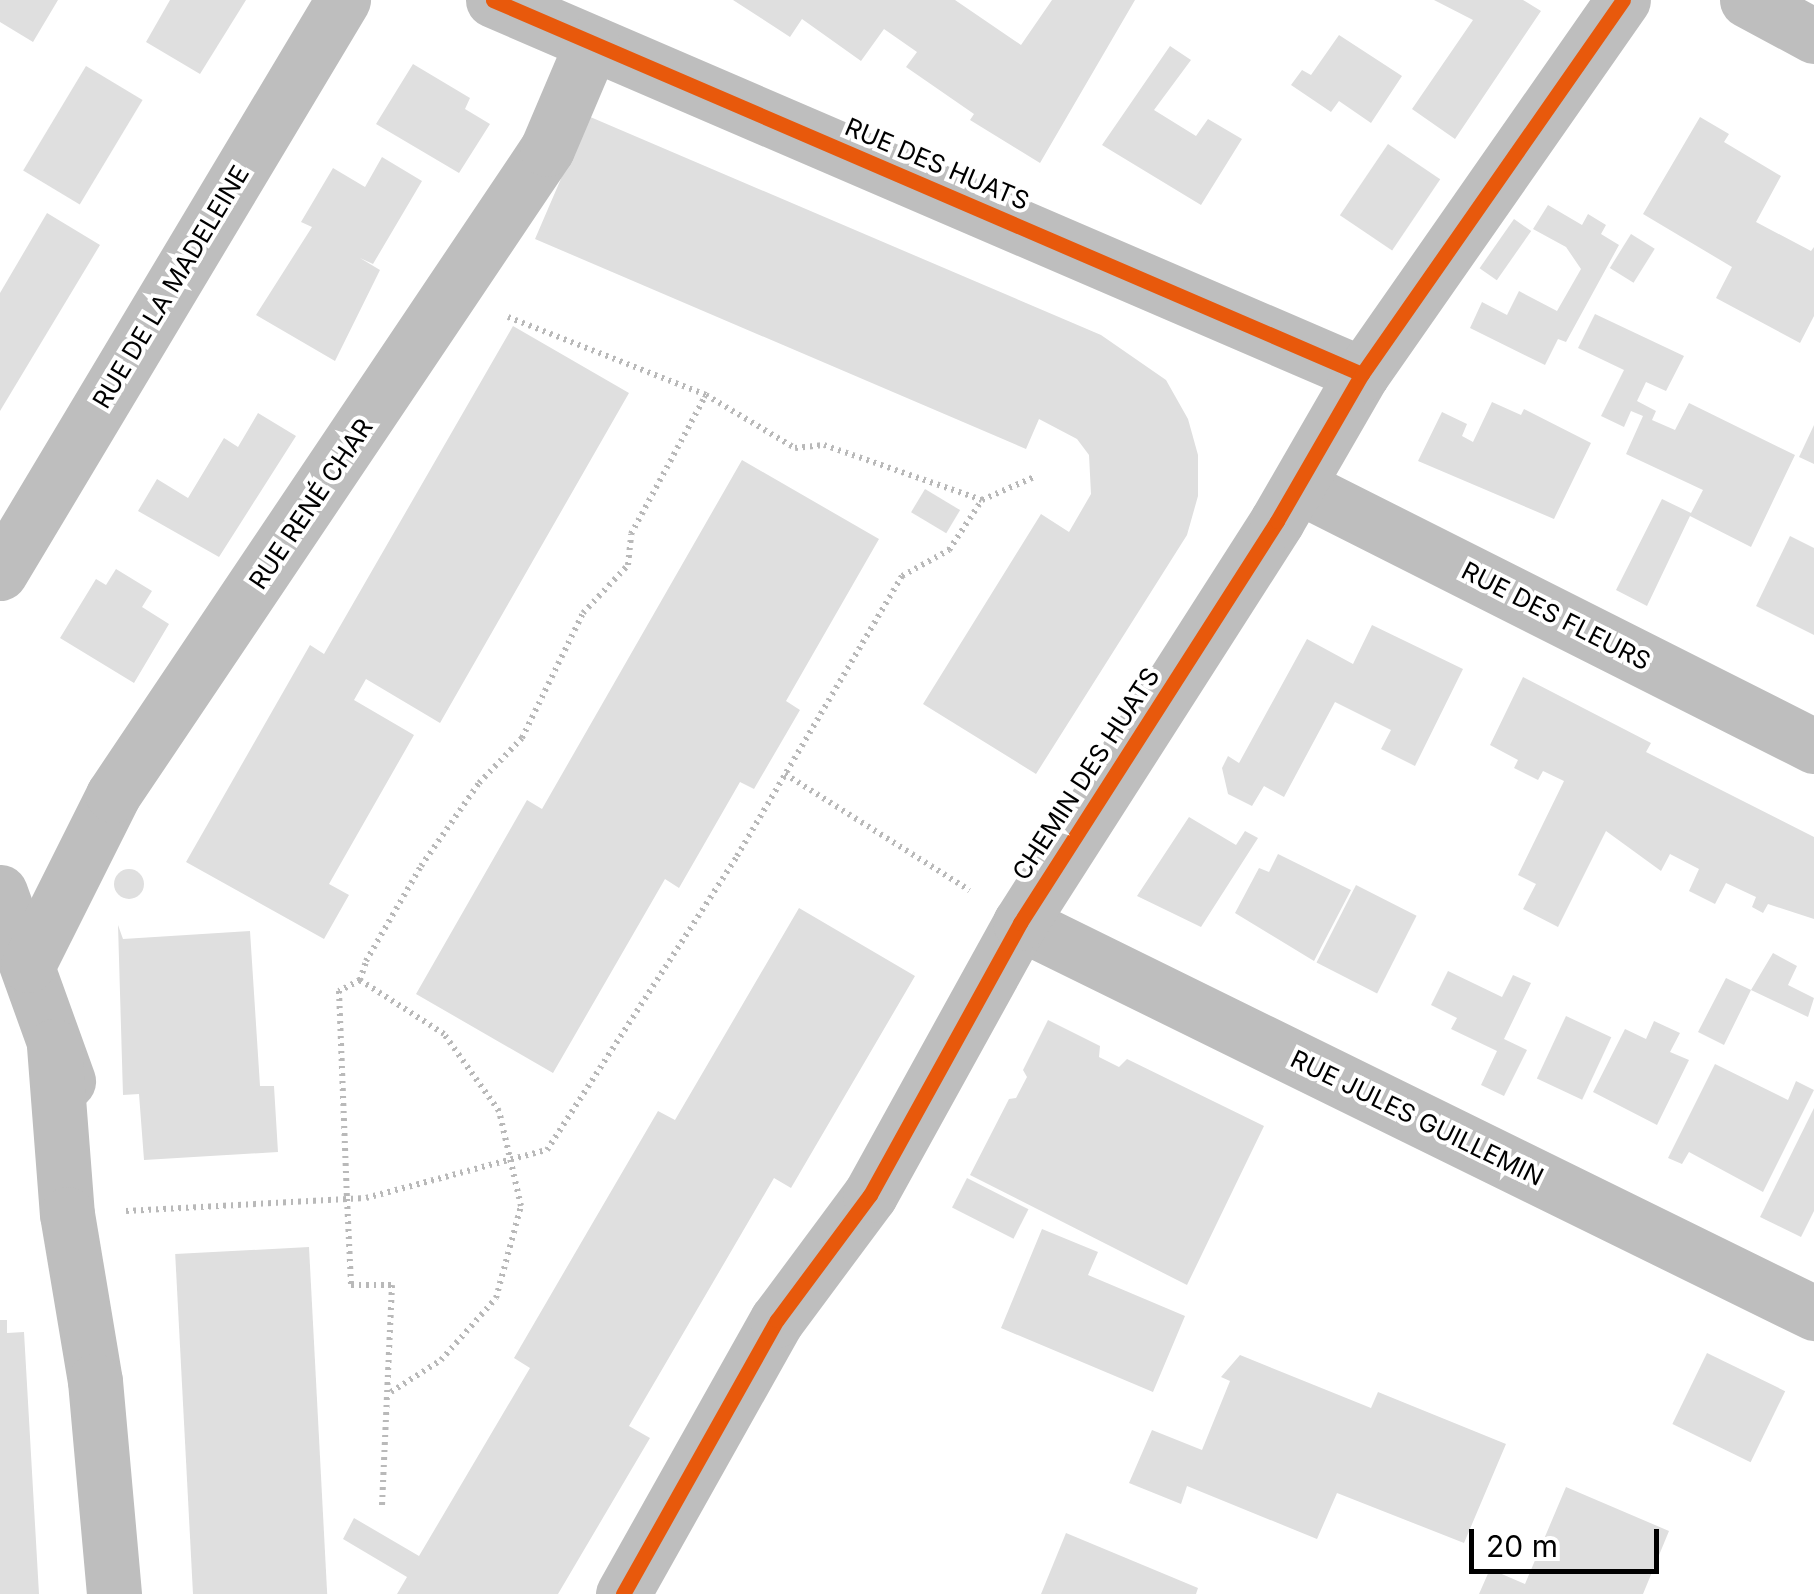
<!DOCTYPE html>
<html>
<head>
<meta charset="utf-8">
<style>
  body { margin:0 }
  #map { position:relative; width:1814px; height:1594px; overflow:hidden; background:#fff; font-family:Inter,sans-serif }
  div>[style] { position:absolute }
  .building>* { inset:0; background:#dfdfdf; transform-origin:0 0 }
  .round { border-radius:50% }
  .path>* { height:6px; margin-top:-3px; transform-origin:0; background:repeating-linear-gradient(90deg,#b9b9b9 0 2.5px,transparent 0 7.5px) }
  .minor>* { height:55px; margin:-27.5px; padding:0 27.5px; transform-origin:27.5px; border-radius:27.5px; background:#bebebe }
  .cycleway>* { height:15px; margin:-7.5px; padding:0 7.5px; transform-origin:7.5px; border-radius:7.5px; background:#e8590c }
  span { translate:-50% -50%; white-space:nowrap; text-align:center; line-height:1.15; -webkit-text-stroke:8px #fff; paint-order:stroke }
  .street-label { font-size:25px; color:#000 }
  .scale { position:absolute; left:1469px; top:1529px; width:190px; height:45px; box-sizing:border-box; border:5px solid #000; border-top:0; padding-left:12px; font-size:30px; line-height:35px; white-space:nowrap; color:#000; -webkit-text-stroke:8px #fff; paint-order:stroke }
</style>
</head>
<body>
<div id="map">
  <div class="building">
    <i style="clip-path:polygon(0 0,58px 0,33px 42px,0 22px)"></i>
    <i style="clip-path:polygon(170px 0,246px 0,200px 74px,146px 42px)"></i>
    <i style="clip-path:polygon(733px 0,955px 0,1021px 45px,1052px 0,1135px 0,1040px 163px,970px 120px,974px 114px,906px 67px,917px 52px,884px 29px,861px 61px,802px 19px,790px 37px)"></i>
    <i style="clip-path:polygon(1434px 0,1523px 0,1541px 11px,1455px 139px,1412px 109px,1473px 20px)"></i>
    <i style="clip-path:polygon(1339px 35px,1402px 76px,1371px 123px,1339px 101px,1331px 112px,1291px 85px,1302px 70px,1311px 75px)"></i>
    <i style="clip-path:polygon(1170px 46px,1191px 60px,1154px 110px,1196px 136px,1208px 119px,1242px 139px,1201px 205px,1102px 145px)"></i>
    <i style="clip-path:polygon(413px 64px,470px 98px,465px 109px,490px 124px,459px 173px,376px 124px)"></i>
    <i style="left:86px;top:66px;width:66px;height:122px;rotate:31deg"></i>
    <i style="clip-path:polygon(588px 116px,1101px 335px,1166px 380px,1188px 419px,1198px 455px,1198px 496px,1187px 535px,1036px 774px,923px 704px,1041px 514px,1069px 532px,1091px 494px,1089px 455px,1077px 439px,1039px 419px,1026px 449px,535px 239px)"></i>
    <i style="clip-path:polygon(1700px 117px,1729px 134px,1724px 142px,1781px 176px,1756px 222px,1811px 251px,1814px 247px,1814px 316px,1800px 343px,1716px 298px,1732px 267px,1643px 214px)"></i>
    <i style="left:1388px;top:144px;width:63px;height:86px;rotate:34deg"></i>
    <i style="clip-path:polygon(382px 157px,422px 181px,373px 264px,360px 258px,380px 270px,335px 361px,256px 315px,312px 227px,301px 222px,333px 168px,365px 187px)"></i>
    <i style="clip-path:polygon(1548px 205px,1582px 225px,1588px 214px,1606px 225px,1601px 234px,1619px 245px,1566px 342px,1558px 339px,1545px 365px,1470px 328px,1482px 302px,1507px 315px,1519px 291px,1557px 311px,1581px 269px,1566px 247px,1533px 229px)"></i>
    <i style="clip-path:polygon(47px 213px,100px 245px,0 411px,0 293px)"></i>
    <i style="left:1514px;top:219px;width:21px;height:60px;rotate:35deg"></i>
    <i style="left:1631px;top:234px;width:28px;height:40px;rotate:32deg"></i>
    <i style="clip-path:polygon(1595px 314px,1684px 356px,1666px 391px,1646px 382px,1637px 401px,1656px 411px,1652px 420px,1675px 430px,1689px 403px,1795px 455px,1751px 547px,1690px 516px,1647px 606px,1616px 590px,1662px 499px,1691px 513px,1703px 490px,1626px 454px,1643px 416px,1631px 411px,1624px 427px,1601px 416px,1624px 370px,1578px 348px)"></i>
    <i style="clip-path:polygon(513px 326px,629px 393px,440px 723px,366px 679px,354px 700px,414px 735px,329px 884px,349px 895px,324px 939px,186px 862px,310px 645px,324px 654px)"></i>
    <i style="clip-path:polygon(1492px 402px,1521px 415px,1524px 409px,1591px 443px,1554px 519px,1418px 461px,1442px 412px,1467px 424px,1462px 436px,1473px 442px)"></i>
    <i style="clip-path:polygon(258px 413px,296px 436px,219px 557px,138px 511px,157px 479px,188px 498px,224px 438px,238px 447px)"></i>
    <i style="clip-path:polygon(1814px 425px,1814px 464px,1799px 457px)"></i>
    <i style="clip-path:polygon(742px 460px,879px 539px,786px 701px,800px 710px,754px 789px,740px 782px,679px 888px,665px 879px,553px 1073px,416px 994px,527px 800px,542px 809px)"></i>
    <i style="left:925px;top:489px;width:41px;height:27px;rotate:31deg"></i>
    <i style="clip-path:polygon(1790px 536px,1814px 548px,1814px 635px,1756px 606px)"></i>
    <i style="clip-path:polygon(116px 569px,152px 591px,142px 607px,169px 624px,134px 683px,60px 638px,96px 579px,106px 585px)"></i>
    <i style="clip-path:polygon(1372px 625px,1463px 669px,1415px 766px,1381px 749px,1391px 730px,1335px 702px,1284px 797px,1264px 786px,1252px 806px,1228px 794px,1222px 768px,1228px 756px,1239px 763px,1307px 639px,1353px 664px)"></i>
    <i style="clip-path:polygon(1523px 677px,1651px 743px,1646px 752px,1814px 837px,1814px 919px,1768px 904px,1763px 913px,1752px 907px,1756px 897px,1726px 883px,1715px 904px,1689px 891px,1699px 869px,1670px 854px,1661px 871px,1606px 831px,1558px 927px,1523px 909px,1536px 884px,1518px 875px,1564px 781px,1543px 771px,1538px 780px,1514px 768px,1518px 760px,1490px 745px)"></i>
    <i style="clip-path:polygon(1189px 817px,1236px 845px,1245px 831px,1258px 838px,1201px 927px,1137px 896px)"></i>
    <i style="clip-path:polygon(1278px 854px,1351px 890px,1314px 961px,1235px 913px,1259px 868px,1269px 872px)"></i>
    <i class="round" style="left:114px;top:869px;width:30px;height:30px"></i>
    <i style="left:1356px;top:885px;width:68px;height:87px;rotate:27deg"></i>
    <i style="clip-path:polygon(799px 908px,915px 976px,791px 1188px,774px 1178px,629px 1426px,650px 1438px,558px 1594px,397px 1594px,407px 1577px,343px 1539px,354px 1518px,419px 1556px,530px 1368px,514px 1358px,592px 1224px,658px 1111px,675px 1120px)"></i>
    <i style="clip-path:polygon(118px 925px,123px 939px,250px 931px,260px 1086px,274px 1086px,278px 1152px,144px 1160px,139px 1094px,123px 1095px)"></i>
    <i style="clip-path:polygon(1773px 953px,1797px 966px,1788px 985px,1814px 998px,1808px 1017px,1751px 990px,1724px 1045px,1698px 1032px,1726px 978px,1751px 990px)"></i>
    <i style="clip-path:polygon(1448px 971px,1502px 997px,1513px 975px,1531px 983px,1504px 1039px,1527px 1050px,1504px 1096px,1481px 1085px,1497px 1051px,1451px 1029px,1457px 1018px,1431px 1005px)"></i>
    <i style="left:1566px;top:1016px;width:50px;height:69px;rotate:25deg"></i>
    <i style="clip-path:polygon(1048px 1020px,1100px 1046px,1099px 1057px,1119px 1067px,1127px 1059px,1264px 1126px,1187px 1285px,970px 1175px,1009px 1099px,1016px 1098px,1027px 1077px,1023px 1070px)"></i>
    <i style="clip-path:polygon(1654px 1021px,1680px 1033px,1670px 1052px,1689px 1060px,1657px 1125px,1593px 1092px,1625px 1029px,1646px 1039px)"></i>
    <i style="clip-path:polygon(1715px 1064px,1788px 1100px,1796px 1081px,1814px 1090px,1763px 1192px,1689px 1152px,1682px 1164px,1668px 1158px)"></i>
    <i style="clip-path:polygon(1814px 1108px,1814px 1211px,1801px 1237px,1760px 1217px)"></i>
    <i style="left:967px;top:1178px;width:69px;height:33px;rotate:27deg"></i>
    <i style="clip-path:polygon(1042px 1229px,1098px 1252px,1088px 1275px,1185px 1316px,1153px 1392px,1001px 1328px)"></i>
    <i style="left:309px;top:1247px;width:348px;height:134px;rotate:87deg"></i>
    <i style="clip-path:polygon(0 1320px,7px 1320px,7px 1333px,24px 1332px,39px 1594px,0 1594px)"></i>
    <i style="left:1707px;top:1353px;width:87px;height:79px;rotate:26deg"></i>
    <i style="clip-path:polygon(1240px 1355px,1371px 1408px,1378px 1392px,1506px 1444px,1464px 1543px,1337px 1493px,1317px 1539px,1187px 1486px,1181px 1504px,1129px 1483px,1152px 1430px,1202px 1450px,1230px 1381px,1221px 1377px)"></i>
    <i style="clip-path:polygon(1566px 1487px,1669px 1531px,1643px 1594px,1479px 1594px,1490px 1569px,1525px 1584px)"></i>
    <i style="clip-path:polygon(1066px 1533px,1198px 1588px,1196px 1594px,1041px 1594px)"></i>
  </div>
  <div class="path">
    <i style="left:508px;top:317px;width:213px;rotate:21.5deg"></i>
    <i style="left:706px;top:395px;width:104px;rotate:30.8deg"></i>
    <i style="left:795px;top:448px;width:29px;rotate:-6deg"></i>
    <i style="left:824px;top:445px;width:167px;rotate:19.2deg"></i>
    <i style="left:785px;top:774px;width:218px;rotate:32.2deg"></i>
    <i style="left:360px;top:980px;width:24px;rotate:152deg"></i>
    <i style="left:339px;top:991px;width:208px;rotate:87.8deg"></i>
    <i style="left:347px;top:1199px;width:86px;rotate:87.3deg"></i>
    <i style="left:351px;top:1285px;width:41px"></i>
    <i style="left:392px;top:1285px;width:222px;rotate:92.6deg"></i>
    <i style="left:126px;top:1211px;width:240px;rotate:-3.1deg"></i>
    <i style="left:366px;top:1198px;width:187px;rotate:-14.9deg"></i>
    <i style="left:547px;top:1150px;width:350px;rotate:-57.1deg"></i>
    <i style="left:737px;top:856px;width:325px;rotate:-59.5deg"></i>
    <i style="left:902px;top:576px;width:54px;rotate:-29deg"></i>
    <i style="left:949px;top:550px;width:60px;rotate:-56.6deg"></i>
    <i style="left:982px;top:500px;width:57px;rotate:-23.9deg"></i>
    <i style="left:391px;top:1392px;width:59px;rotate:-32.6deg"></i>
    <i style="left:441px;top:1360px;width:83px;rotate:-48.4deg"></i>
    <i style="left:496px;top:1298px;width:95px;rotate:-74.8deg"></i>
    <i style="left:521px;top:1206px;width:98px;rotate:-103deg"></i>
    <i style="left:499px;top:1111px;width:95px;rotate:-125.5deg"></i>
    <i style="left:444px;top:1034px;width:100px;rotate:-147.3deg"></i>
    <i style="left:360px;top:980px;width:20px;rotate:-72deg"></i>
    <i style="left:366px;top:961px;width:110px;rotate:-59.9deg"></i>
    <i style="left:421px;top:866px;width:101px;rotate:-55.1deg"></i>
    <i style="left:479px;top:783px;width:62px;rotate:-46.3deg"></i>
    <i style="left:522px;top:738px;width:139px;rotate:-64deg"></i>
    <i style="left:583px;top:613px;width:66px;rotate:-46.8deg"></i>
    <i style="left:628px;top:565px;width:31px;rotate:-84deg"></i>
    <i style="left:631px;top:534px;width:158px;rotate:-61.7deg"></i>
  </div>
  <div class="minor">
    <i style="left:493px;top:0;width:946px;rotate:23.29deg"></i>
    <i style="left:1747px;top:0;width:76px;rotate:28.2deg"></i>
    <i style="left:1298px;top:486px;width:578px;rotate:26.74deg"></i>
    <i style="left:0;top:573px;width:668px;rotate:-59.1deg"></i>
    <i style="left:0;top:892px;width:201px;rotate:70.2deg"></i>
    <i style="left:1020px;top:923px;width:885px;rotate:26.16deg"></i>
    <i style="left:28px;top:965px;width:190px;rotate:-63.4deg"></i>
    <i style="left:113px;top:795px;width:778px;rotate:-56.11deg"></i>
    <i style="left:547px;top:149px;width:115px;rotate:-67deg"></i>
    <i style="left:54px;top:1046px;width:169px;rotate:85.6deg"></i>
    <i style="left:67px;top:1214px;width:169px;rotate:80.5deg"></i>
    <i style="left:95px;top:1381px;width:214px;rotate:84.9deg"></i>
    <i style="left:623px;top:1594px;width:314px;rotate:-60.7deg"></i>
    <i style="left:777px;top:1320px;width:156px;rotate:-53.4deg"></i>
    <i style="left:870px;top:1195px;width:311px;rotate:-61.1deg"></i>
    <i style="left:1020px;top:923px;width:477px;rotate:-57.4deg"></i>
    <i style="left:1277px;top:521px;width:170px;rotate:-60deg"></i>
    <i style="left:1362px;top:374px;width:456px;rotate:-55.1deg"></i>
  </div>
  <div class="cycleway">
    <i style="left:493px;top:0;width:946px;rotate:23.29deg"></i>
    <i style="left:623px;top:1594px;width:314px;rotate:-60.7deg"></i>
    <i style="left:777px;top:1320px;width:156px;rotate:-53.4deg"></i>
    <i style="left:870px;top:1195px;width:311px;rotate:-61.1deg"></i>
    <i style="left:1020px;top:923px;width:477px;rotate:-57.4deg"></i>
    <i style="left:1277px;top:521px;width:170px;rotate:-60deg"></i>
    <i style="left:1362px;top:374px;width:456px;rotate:-55.1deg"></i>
  </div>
  <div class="street-label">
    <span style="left:937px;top:164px;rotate:23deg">RUE DES HUATS</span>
    <span style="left:171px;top:287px;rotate:-59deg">RUE DE LA MADELEINE</span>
    <span style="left:311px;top:504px;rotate:-56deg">RUE RENÉ CHAR</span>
    <span style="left:1556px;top:616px;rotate:27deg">RUE DES FLEURS</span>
    <span style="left:1086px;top:774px;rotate:-57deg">CHEMIN DES HUATS</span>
    <span style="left:1417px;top:1118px;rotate:26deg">RUE JULES GUILLEMIN</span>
  </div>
  <div class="scale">20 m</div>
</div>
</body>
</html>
